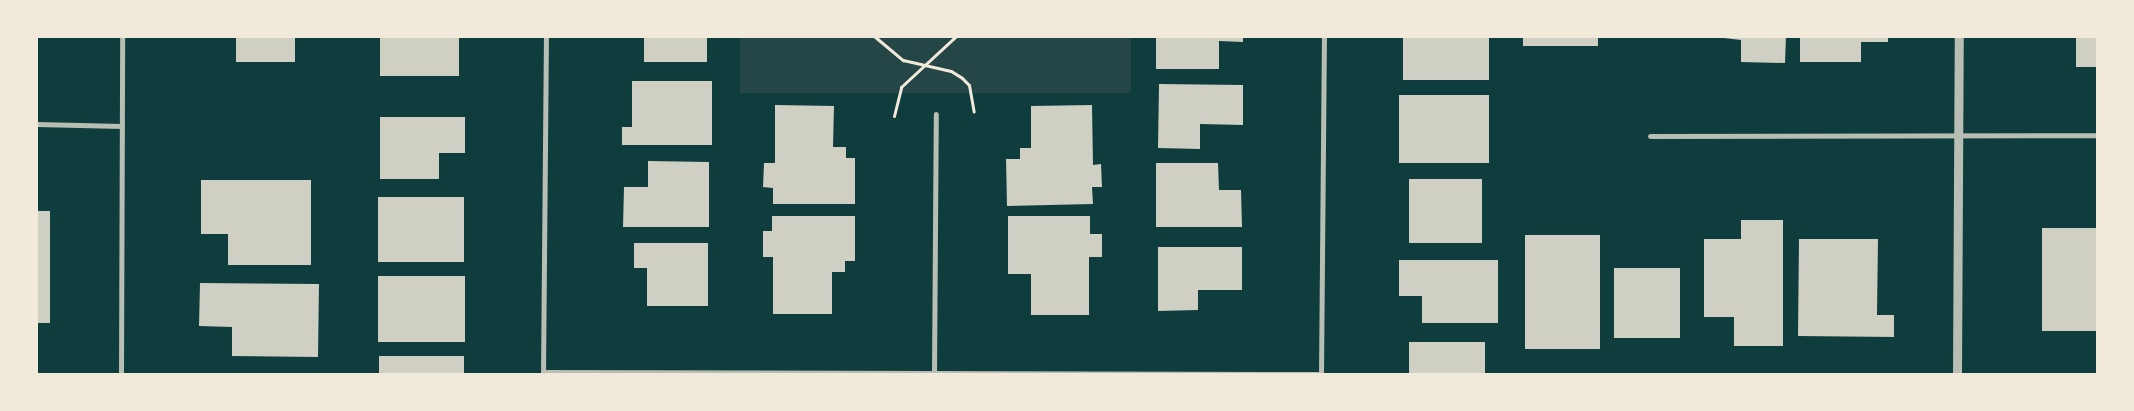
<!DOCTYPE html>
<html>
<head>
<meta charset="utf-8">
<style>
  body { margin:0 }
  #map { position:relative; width:2134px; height:411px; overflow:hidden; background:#0f3d3e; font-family:"Open Sans",sans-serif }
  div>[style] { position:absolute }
  .green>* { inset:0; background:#244646; transform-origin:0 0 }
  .building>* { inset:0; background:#cfcfc3; transform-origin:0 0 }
  .path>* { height:3px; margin:-1.5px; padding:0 1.5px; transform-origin:1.5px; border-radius:1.5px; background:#f1e9da }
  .minor>* { height:5px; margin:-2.5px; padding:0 2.5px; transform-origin:2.5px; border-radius:2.5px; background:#b8beb3 }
  .tertiary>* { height:9px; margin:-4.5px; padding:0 4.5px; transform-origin:4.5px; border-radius:4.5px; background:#b8beb3 }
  span { translate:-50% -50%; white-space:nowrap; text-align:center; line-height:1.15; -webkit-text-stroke:4px #f1e9da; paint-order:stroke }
  .frame { position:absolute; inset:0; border:38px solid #f1e9da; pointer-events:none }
</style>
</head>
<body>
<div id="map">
  <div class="green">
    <i style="left:740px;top:36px;width:391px;height:57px"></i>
  </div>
  <div class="building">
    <i style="left:236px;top:36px;width:59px;height:26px"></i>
    <i style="left:380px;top:36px;width:79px;height:40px"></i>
    <i style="left:644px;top:36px;width:63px;height:26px"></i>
    <i style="clip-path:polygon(1156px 36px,1243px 36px,1243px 42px,1219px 41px,1219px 69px,1156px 69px)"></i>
    <i style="left:1403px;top:36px;width:86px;height:44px"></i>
    <i style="left:1523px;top:36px;width:75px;height:10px"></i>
    <i style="clip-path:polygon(1707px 36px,1786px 36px,1785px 63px,1741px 62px,1741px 40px)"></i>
    <i style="clip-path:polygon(1800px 36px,1888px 36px,1888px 42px,1861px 42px,1861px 62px,1800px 62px)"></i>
    <i style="left:2076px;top:36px;width:22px;height:31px"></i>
    <i style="clip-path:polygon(632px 81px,712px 81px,712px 145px,622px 145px,622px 127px,632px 127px)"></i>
    <i style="clip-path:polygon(1159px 84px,1243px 85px,1243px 125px,1200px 124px,1200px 149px,1158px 148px)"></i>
    <i style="left:1399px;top:95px;width:90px;height:68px"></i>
    <i style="clip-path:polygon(775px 105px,834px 106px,833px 147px,846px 147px,846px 158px,855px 158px,855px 204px,773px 204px,773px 188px,763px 187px,764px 163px,775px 163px)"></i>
    <i style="clip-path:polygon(1092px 105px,1093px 165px,1101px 164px,1102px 187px,1092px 187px,1093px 204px,1007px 206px,1006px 159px,1020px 159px,1020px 148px,1031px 148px,1031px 106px)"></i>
    <i style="clip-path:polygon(380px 117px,465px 117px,465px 153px,439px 153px,439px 179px,380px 179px)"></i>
    <i style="clip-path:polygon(648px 161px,709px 162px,709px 227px,623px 227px,624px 187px,648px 187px)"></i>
    <i style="clip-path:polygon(1156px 163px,1218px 163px,1219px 190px,1241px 190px,1242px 227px,1156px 227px)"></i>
    <i style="left:1409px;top:179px;width:73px;height:64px"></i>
    <i style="clip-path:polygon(201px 180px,311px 180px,311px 265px,228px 265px,228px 234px,201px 234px)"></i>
    <i style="left:378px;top:197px;width:86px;height:65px"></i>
    <i style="left:36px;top:211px;width:14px;height:112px"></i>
    <i style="clip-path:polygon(772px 216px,855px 216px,855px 261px,845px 261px,845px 272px,832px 272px,832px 314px,773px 314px,773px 257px,763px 257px,763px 231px,772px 231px)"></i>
    <i style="clip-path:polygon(1008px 216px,1090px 216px,1090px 234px,1102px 234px,1102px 257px,1089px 257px,1089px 315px,1031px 315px,1031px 274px,1008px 274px)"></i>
    <i style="clip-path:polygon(1741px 220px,1783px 220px,1783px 346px,1734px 346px,1734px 317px,1704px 317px,1704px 239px,1741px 239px)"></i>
    <i style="left:2042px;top:228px;width:56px;height:103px"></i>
    <i style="left:1525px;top:235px;width:75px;height:114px"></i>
    <i style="clip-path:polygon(1799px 239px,1878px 239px,1877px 315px,1894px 315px,1894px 337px,1798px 336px)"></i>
    <i style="clip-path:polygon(634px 243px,708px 243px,708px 306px,647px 306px,647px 268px,634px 268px)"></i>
    <i style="clip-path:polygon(1158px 247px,1242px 247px,1242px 290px,1198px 290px,1198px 310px,1158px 311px)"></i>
    <i style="clip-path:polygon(1399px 260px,1498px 260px,1498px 323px,1422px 323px,1422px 296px,1399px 296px)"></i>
    <i style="left:1614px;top:268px;width:66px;height:70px"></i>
    <i style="left:378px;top:276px;width:87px;height:66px"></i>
    <i style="clip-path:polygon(200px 283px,319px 284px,318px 357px,232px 356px,232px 327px,199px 326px)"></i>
    <i style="left:1409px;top:342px;width:76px;height:33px"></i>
    <i style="left:379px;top:356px;width:85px;height:19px"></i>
  </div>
  <div class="path">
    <i style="left:874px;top:36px;width:38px;rotate:40deg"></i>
    <i style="left:903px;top:60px;width:49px;rotate:12.9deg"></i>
    <i style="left:951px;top:71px;width:13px;rotate:32deg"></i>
    <i style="left:962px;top:78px;width:10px;rotate:45deg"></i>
    <i style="left:969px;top:85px;width:27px;rotate:80deg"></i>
    <i style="left:894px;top:116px;width:30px;rotate:-76deg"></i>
    <i style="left:901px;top:87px;width:75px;rotate:-42.8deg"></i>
  </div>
  <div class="minor">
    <i style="left:36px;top:124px;width:86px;rotate:1.3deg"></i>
    <i style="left:1650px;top:136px;width:448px;rotate:-0.1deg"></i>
    <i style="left:543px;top:372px;width:778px;rotate:0.15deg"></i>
    <i style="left:934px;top:374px;width:260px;rotate:-89.6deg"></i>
    <i style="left:121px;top:375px;width:339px;rotate:-89.8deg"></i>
    <i style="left:543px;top:375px;width:339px;rotate:-89.5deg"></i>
    <i style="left:1321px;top:375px;width:339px;rotate:-89.5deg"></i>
  </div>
  <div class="tertiary">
    <i style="left:1957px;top:375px;width:339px;rotate:-89.7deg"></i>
  </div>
  <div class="frame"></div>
</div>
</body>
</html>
